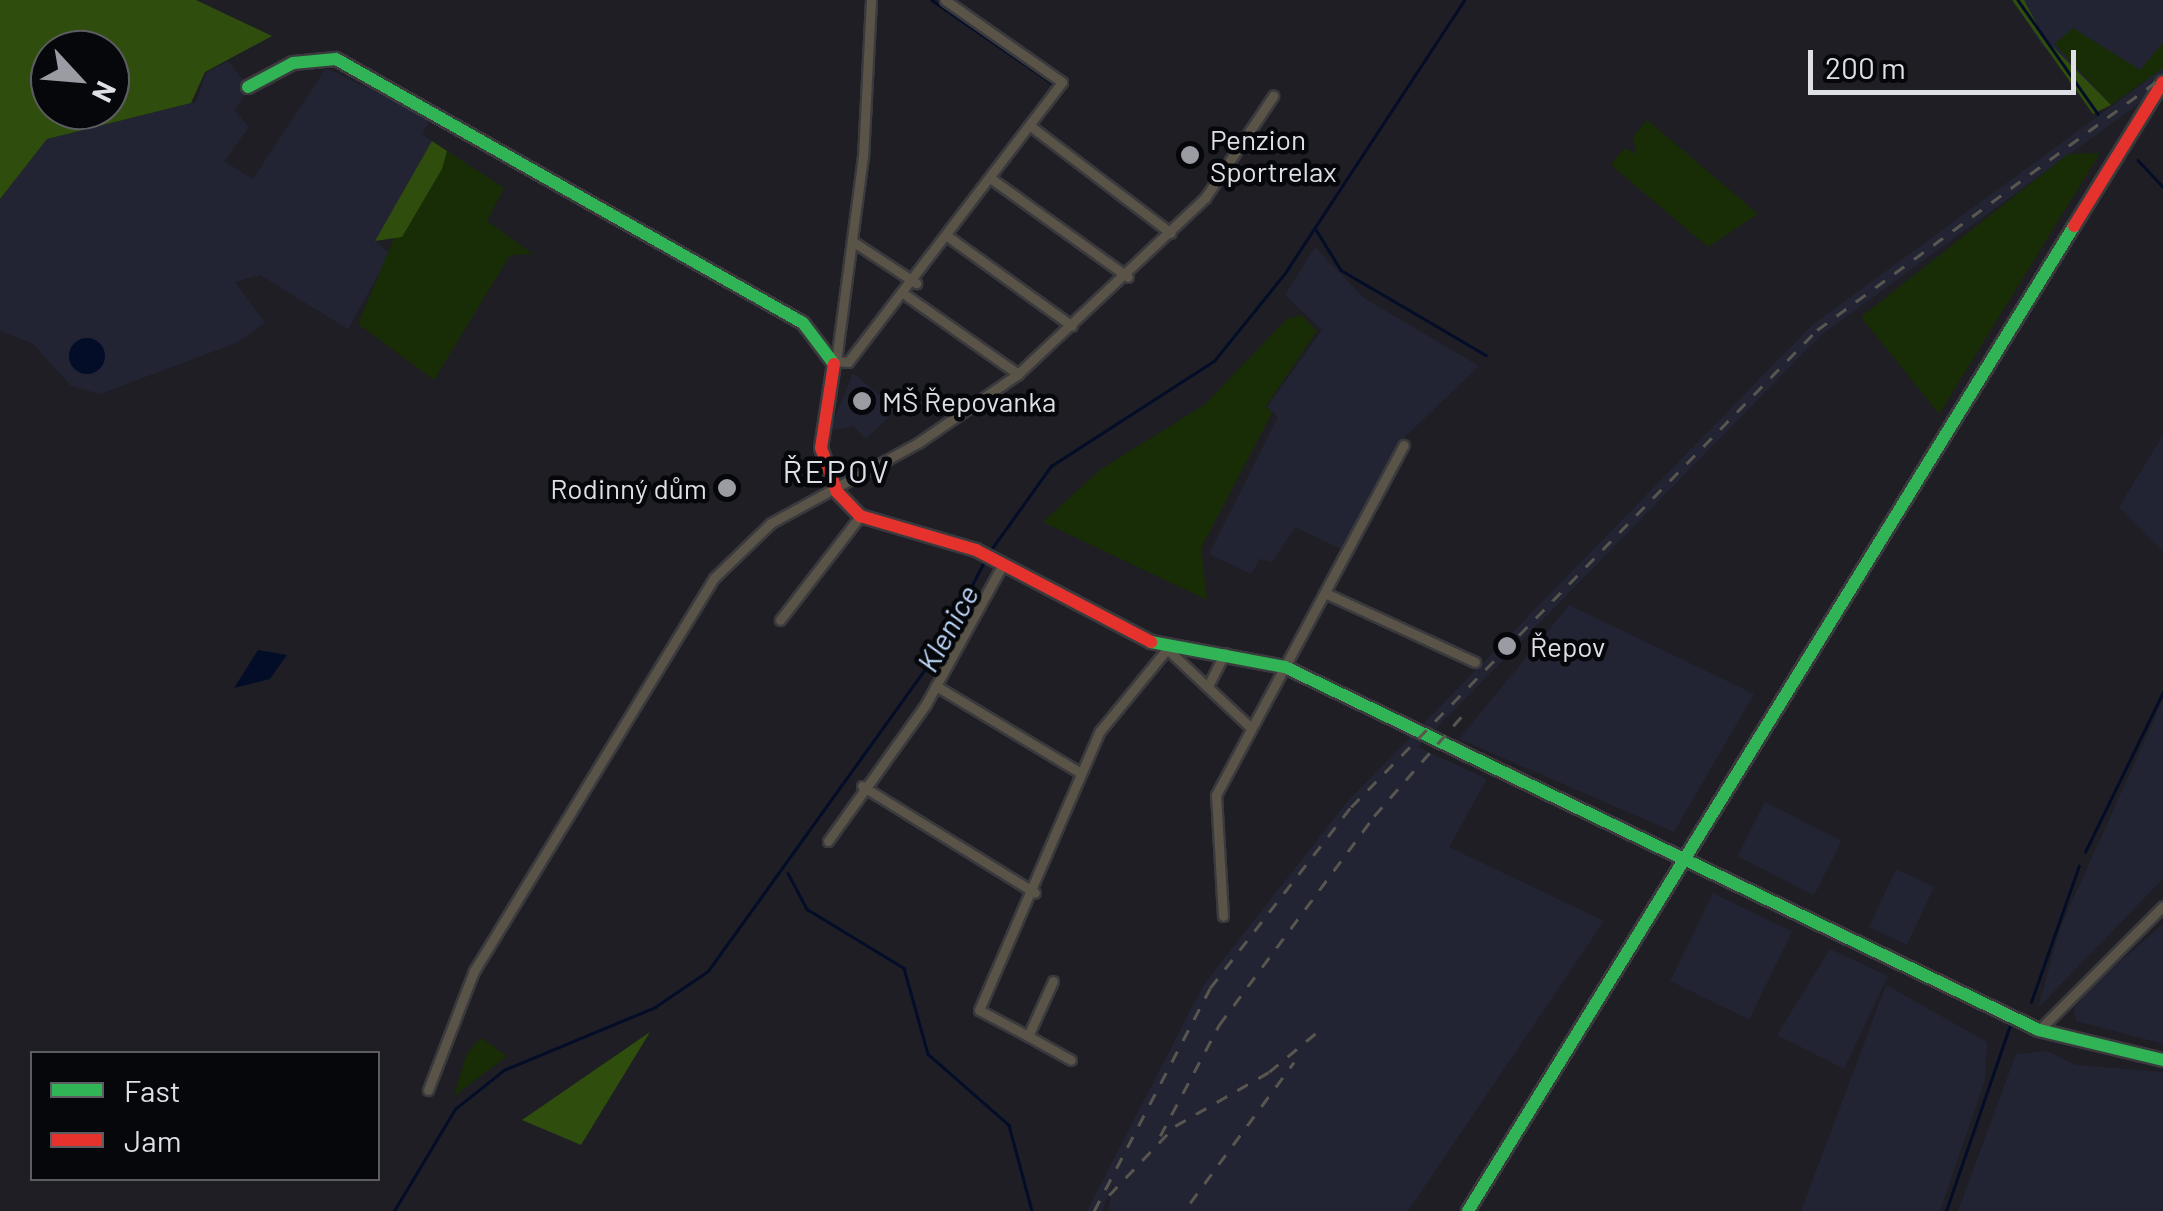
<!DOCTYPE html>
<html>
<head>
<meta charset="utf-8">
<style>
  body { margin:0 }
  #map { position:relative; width:2163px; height:1211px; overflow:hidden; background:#1e1e24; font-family:Barlow,sans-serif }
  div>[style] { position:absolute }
  .built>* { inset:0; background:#222433; transform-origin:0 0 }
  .green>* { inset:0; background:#182d05 }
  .forest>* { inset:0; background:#2f4e0d }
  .water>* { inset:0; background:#030d28 }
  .round { border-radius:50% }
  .stream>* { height:2.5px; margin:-1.25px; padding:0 1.25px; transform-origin:1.25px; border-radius:1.25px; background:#030d28 }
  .roads { filter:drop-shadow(2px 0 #3a3a3e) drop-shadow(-2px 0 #3a3a3e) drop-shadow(0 2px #3a3a3e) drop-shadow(0 -2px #3a3a3e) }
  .street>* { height:9px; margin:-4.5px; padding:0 4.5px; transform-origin:4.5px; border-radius:4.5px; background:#5a5448 }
  .fast>* { height:12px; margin:-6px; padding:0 6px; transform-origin:6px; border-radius:6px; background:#30b455 }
  .jam>* { height:12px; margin:-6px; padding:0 6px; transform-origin:6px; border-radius:6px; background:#e5322d }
  .rail>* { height:2.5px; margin-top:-1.25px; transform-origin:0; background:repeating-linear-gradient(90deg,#59554f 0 12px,transparent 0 24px) }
  .dots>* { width:28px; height:28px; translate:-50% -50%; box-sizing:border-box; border:5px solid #06070b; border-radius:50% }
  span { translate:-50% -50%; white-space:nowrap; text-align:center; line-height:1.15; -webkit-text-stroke:9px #06070b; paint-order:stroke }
  .poi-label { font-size:28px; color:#dedfe7 }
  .left { translate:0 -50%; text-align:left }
  .right { translate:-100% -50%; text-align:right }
  .water-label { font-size:30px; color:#bcd4f7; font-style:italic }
  .quarter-label { font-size:32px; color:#dedfe7; letter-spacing:2.5px }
  .legend { position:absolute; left:30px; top:1051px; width:350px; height:130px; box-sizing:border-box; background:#06070b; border:2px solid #5c5d63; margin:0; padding:12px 18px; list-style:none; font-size:30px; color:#dedfe7 }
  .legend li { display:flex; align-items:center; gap:20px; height:50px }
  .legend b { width:50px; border:2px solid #5c5d63 }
  .north { position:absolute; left:30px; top:30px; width:100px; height:100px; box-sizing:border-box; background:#06070b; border:2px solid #5c5d63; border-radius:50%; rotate:116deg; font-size:28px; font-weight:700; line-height:40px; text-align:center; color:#dedfe7 }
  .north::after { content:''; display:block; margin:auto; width:35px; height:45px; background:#9b9ba3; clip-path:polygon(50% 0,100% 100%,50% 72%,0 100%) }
  .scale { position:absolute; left:1808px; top:50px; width:268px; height:45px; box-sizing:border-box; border:5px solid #dedfe7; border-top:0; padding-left:12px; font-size:30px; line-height:35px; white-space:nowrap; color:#dedfe7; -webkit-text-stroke:8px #06070b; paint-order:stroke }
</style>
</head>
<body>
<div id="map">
  <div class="built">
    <i style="clip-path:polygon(2014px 0,2163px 0,2163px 86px,1821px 335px,1418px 747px,1487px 779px,1449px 847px,1604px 921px,1408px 1211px,1108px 1211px,1114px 1182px,1102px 1211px,1087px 1211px,1204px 984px,1347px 802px,1812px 325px,2149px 79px,2103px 105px,2040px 43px)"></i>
    <i style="clip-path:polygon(228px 61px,250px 89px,234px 110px,249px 127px,224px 161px,253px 179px,326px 68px,431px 119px,422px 134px,432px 141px,376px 241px,390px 254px,348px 329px,260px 275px,235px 282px,265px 323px,236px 343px,100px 394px,71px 386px,33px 344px,0 330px,0 199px,47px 139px,196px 102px,206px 73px)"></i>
    <i style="clip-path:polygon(1315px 247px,1364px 298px,1479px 366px,1404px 438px,1341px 549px,1295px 527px,1272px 562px,1260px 559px,1251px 574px,1209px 554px,1278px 417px,1267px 407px,1322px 330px,1285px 295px)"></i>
    <i style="clip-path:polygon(853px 373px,896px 409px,866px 439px,853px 426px,829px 431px)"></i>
    <i style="clip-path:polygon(2163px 435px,2163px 551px,2119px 507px)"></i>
    <i style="clip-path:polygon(1569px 605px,1754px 694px,1674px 832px,1459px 739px)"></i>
    <i style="clip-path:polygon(2163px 700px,2163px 879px,2038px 1008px,2060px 928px)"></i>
    <i style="left:1765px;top:802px;width:86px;height:61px;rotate:27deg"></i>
    <i style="left:1896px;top:869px;width:42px;height:64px;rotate:25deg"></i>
    <i style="left:1713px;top:893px;width:88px;height:98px;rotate:26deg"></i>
    <i style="clip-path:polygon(2163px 924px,2163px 1044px,2076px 1021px,2074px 1008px,2098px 981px)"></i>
    <i style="clip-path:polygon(1830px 949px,1888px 976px,1844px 1069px,1777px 1035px)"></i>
    <i style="clip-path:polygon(1886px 985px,1987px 1042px,1985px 1080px,1940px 1211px,1801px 1211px)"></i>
    <i style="clip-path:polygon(2047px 1051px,2075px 1065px,2163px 1072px,2163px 1211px,1958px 1211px,2016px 1054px)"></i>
  </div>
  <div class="green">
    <i style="clip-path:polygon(2073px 28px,2140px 70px,2163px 43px,2163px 68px,2111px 105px,2055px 44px)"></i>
    <i style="clip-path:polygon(1647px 120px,1731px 191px,1758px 214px,1708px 247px,1611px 165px,1624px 148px,1637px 154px,1633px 137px)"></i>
    <i style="clip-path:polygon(447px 151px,504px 188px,487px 221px,533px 254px,510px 255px,434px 380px,358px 324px,392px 243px)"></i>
    <i style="clip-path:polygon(2100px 153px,1939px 414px,1861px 317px,2068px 154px)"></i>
    <i style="clip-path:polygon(1301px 315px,1317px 331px,1266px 406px,1272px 413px,1201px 548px,1207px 600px,1043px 522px,1101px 469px,1204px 405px,1287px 319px)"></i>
    <i style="clip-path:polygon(481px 1038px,507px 1056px,454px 1096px,467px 1053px)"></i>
  </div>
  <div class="forest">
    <i style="clip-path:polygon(evenodd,0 0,196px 0,272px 36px,205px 72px,191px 103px,47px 139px,0 199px,0 0,110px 50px,110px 110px,50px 110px,50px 50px,110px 50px)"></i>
    <i style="clip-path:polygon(2012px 0,2024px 0,2044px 38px,2111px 105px,2093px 114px)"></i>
    <i style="clip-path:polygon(432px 141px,447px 151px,442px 169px,402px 237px,375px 241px)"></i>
    <i style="clip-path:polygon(650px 1032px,581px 1145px,522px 1120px)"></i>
  </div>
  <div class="water">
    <i class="round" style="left:69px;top:338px;width:36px;height:36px"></i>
    <i style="clip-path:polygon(258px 650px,287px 655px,270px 679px,234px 688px)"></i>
  </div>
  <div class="stream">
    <i style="left:932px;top:0;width:146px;rotate:34.7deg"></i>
    <i style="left:2018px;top:0;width:139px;rotate:54.9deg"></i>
    <i style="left:2138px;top:160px;width:37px;rotate:47deg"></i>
    <i style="left:1315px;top:228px;width:49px;rotate:58.2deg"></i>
    <i style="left:1341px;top:270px;width:168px;rotate:30.4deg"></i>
    <i style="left:990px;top:551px;width:105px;rotate:-54.3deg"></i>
    <i style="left:1051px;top:466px;width:194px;rotate:-32.8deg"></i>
    <i style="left:1214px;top:361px;width:113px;rotate:-51.1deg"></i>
    <i style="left:1285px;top:273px;width:326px;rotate:-56.7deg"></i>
    <i style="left:2085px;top:852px;width:178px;rotate:-64deg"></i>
    <i style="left:788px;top:873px;width:41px;rotate:62.2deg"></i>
    <i style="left:807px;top:909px;width:114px;rotate:31.3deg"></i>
    <i style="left:904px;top:968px;width:89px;rotate:74.4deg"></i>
    <i style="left:928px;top:1054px;width:108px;rotate:41.2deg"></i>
    <i style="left:1009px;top:1125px;width:89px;rotate:75deg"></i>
    <i style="left:2031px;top:1002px;width:144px;rotate:-70.6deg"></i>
    <i style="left:394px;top:1211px;width:119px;rotate:-59.1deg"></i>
    <i style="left:455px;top:1109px;width:63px;rotate:-38.5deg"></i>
    <i style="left:504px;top:1070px;width:164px;rotate:-22.6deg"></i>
    <i style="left:655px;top:1007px;width:64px;rotate:-34.2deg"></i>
    <i style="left:708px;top:971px;width:394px;rotate:-54.3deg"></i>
    <i style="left:938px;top:651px;width:100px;rotate:-62.7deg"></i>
    <i style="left:1946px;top:1211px;width:194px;rotate:-71deg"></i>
  </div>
  <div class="roads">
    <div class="street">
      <i style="left:871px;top:0;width:156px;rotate:92.9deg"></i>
      <i style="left:863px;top:156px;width:207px;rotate:97.5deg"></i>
      <i style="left:836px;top:361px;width:12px;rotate:5deg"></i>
      <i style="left:848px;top:362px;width:352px;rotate:-52.6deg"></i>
      <i style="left:1062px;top:82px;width:143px;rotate:-145deg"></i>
      <i style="left:1033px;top:128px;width:173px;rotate:37.3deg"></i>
      <i style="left:993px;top:180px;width:166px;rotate:35.7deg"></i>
      <i style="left:950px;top:238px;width:150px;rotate:35.8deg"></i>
      <i style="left:852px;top:241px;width:77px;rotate:33.3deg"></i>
      <i style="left:907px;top:296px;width:136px;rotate:35.1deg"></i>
      <i style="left:1325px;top:593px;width:165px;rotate:24.7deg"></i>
      <i style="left:780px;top:620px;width:131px;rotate:-52.4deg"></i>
      <i style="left:936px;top:686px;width:169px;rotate:31deg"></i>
      <i style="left:1208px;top:686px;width:37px;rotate:-63deg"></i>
      <i style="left:862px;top:786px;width:203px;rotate:31.7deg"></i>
      <i style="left:828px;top:841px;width:168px;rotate:-54.4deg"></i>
      <i style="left:926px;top:704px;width:160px;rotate:-61.2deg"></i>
      <i style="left:1223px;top:916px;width:121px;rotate:-93.3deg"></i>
      <i style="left:1216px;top:795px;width:397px;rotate:-61.8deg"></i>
      <i style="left:1053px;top:981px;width:60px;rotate:114.4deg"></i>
      <i style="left:1028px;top:1036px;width:49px;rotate:29.2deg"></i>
      <i style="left:2039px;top:1030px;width:175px;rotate:-45deg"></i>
      <i style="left:1028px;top:1036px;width:55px;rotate:-152deg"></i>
      <i style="left:979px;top:1010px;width:304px;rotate:-66.6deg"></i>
      <i style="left:1100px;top:731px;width:106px;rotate:-50.7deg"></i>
      <i style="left:1167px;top:649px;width:115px;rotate:43.2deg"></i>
      <i style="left:428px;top:1090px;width:128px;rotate:-68.9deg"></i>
      <i style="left:474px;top:971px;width:460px;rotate:-58.6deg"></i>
      <i style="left:714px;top:578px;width:79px;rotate:-44deg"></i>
      <i style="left:771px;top:523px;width:167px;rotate:-28.6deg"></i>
      <i style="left:918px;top:443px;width:121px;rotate:-34.6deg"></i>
      <i style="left:1018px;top:374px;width:257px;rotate:-43.3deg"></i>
      <i style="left:1205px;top:198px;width:123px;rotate:-56.3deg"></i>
    </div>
    <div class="fast">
      <i style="left:248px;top:87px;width:51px;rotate:-28.1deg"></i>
      <i style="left:293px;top:63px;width:43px;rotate:-5.3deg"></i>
      <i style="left:336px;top:59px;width:536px;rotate:29.48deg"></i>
      <i style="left:803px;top:323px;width:51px;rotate:52.9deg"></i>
      <i style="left:1151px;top:642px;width:136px;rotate:10.6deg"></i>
      <i style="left:1285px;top:667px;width:837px;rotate:25.71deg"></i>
      <i style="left:2039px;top:1030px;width:128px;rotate:13.6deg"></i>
      <i style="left:1468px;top:1211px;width:1156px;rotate:-58.4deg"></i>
    </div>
    <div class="jam">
      <i style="left:2074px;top:226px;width:169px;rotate:-58.3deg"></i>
      <i style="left:834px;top:364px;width:85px;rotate:98.8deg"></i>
      <i style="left:821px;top:448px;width:47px;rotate:70deg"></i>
      <i style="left:837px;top:492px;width:33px;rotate:46deg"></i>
      <i style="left:860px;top:516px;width:121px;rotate:16.3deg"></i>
      <i style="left:976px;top:550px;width:198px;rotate:27.7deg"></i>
    </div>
  </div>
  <div class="rail">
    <i style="left:1160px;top:1136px;width:126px;rotate:-62deg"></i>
    <i style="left:1219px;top:1025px;width:260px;rotate:-53.4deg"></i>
    <i style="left:1374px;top:816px;width:144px;rotate:-48.7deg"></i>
    <i style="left:1109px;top:1195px;width:95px;rotate:-46.3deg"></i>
    <i style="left:1175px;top:1126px;width:108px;rotate:-29.9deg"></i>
    <i style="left:1269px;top:1072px;width:61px;rotate:-39.7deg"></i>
    <i style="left:1190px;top:1203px;width:175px;rotate:-53.6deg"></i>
    <i style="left:1094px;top:1211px;width:251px;rotate:-62.5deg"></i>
    <i style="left:1210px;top:988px;width:229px;rotate:-52.1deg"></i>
    <i style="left:1351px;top:807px;width:667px;rotate:-45.67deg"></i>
    <i style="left:1817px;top:330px;width:429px;rotate:-36.2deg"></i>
  </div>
  <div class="dots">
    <i style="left:1190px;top:155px;background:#9b9ba3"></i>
    <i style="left:862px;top:401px;background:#9b9ba3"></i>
    <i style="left:727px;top:488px;background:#9b9ba3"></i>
    <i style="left:1507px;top:646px;background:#9b9ba3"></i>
  </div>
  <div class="poi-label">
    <span class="left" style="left:1210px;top:155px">Penzion<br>Sportrelax</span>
    <span class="left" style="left:882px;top:401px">MŠ Řepovanka</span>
    <span class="right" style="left:707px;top:488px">Rodinný dům</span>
    <span class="left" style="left:1530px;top:646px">Řepov</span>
  </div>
  <div class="water-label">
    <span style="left:947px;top:628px;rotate:-61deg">Klenice</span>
  </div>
  <div class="quarter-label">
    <span style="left:837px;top:470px">ŘEPOV</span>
  </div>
  <ul class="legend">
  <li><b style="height:12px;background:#30b455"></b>Fast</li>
  <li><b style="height:12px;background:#e5322d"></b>Jam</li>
  </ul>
  <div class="north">N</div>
  <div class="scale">200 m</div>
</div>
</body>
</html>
